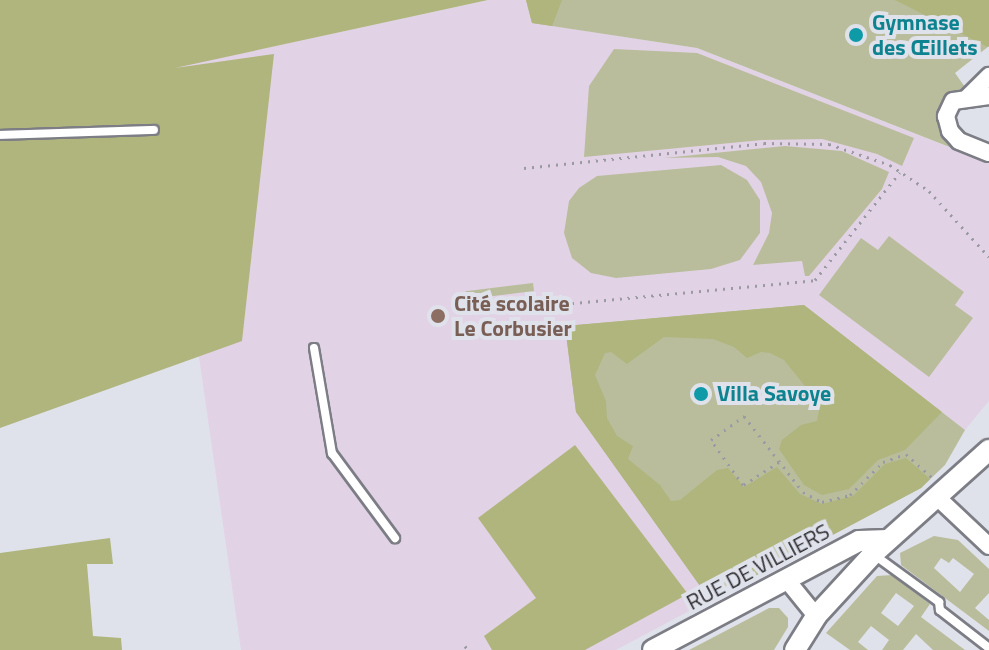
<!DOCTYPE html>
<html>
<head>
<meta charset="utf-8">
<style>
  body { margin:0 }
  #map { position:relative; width:989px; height:650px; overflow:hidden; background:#e0e2eb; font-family:"Titillium Web",sans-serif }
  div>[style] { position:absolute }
  .education>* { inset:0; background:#e1d3e5 }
  .green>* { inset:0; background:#b9bd9c; transform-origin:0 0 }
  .forest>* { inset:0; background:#afb57d }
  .path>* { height:3px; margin-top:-1.5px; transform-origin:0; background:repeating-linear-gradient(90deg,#9a9ba2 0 2px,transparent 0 8px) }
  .roads { filter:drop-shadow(2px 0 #7c7d85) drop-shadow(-2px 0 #7c7d85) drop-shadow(0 2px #7c7d85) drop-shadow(0 -2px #7c7d85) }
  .service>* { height:8px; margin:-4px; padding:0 4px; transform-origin:4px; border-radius:4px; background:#fff }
  .minor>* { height:16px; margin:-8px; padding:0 8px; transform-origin:8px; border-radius:8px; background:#fff }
  .tertiary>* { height:20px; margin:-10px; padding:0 10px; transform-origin:10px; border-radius:10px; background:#fff }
  .dots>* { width:22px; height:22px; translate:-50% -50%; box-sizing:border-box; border:4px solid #e0e2eb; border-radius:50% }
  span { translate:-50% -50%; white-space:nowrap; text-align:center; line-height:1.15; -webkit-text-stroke:8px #e0e2eb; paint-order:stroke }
  .culture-label { font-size:22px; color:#0d838f; font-weight:700 }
  .left { translate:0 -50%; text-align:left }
  .education-label { font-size:22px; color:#785e54; font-weight:700 }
  .street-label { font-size:22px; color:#2b2b2f }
</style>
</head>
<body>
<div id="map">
  <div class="education">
    <i style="clip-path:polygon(489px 0,526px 0,533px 23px,697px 48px,989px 163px,989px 401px,965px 430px,804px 305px,576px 412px,710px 600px,616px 650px,241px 650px,158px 71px)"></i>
  </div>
  <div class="green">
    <i style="clip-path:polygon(526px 0,989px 0,989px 46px,955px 73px,965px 87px,944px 100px,938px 123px,952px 148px,697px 48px,532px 23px)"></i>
    <i style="clip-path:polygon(614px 49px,697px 53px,914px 138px,902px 166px,877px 154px,822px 139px,762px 140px,584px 157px,589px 86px)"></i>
    <i style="clip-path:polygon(785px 146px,842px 151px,889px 172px,882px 189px,809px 276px,805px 276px,802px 261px,753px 265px,769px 233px,772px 213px,761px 182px,746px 166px,718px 157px,664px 158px)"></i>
    <i style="clip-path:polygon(721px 165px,747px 180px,760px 200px,760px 233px,740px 260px,711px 269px,616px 278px,591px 273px,572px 258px,564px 233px,569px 201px,579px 188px,597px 176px)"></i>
    <i style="clip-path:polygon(889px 236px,964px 292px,955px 305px,973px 318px,929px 377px,819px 295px,861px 238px,878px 250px)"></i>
    <i style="left:533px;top:283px;width:8px;height:68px;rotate:83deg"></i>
    <i style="clip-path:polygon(804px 305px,965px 430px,945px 465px,921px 488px,710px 600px,576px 412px,565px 326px)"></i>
    <i style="clip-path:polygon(evenodd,934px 536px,958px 540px,989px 569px,989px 593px,975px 608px,989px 620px,989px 631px,901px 565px,900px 553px,934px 536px,941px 558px,949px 563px,953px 558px,974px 574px,960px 592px,934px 568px,941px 558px)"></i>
    <i style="clip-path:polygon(evenodd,892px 575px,930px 604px,921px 617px,965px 650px,933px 650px,916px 634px,903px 650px,882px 650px,889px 640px,871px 626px,858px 642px,868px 650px,850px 650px,826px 633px,877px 576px,892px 575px,896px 593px,914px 606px,898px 626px,881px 613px,896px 593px)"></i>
    <i style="clip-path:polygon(769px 608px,779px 608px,788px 618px,788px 627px,774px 650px,689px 650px)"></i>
  </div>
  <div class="forest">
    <i style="clip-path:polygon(0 0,488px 0,175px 68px,274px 54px,242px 341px,0 428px)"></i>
    <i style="clip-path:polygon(526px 0,562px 0,552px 26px,532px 23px)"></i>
    <i style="clip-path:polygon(895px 0,989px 0,989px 46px,988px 47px)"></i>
    <i style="clip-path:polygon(804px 305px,942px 412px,905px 450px,878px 460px,849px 489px,822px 495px,804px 485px,779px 449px,782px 440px,801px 425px,817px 421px,820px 405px,784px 360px,770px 353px,761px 352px,747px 358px,734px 347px,713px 339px,664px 337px,627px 364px,611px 352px,605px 353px,595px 375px,606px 401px,607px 418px,617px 436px,633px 446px,628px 459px,660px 485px,671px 501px,680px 500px,717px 470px,728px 468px,744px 487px,777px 467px,800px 494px,822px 504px,853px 496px,885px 464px,906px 458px,930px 479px,921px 488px,710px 600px,576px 412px,565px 326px)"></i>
    <i style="clip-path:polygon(575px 445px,688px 594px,585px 650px,492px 650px,484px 636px,536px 598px,478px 518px)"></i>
    <i style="clip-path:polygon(110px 538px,113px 564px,87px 564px,93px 636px,121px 638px,122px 650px,0 650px,0 553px)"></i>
  </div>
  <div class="path">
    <i style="left:524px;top:168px;width:241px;rotate:-5.9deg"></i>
    <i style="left:764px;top:143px;width:65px;rotate:0.9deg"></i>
    <i style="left:829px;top:144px;width:65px;rotate:19deg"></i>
    <i style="left:890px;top:165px;width:47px;rotate:33.7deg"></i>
    <i style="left:929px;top:191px;width:89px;rotate:47.7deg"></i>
    <i style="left:532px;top:307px;width:284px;rotate:-5.4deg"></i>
    <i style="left:815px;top:280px;width:137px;rotate:-51.8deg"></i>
    <i style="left:779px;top:462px;width:43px;rotate:147.4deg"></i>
    <i style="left:743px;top:485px;width:55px;rotate:-125.4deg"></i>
    <i style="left:711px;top:440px;width:41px;rotate:-36deg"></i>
    <i style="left:744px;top:416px;width:96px;rotate:52.2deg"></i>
    <i style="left:803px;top:492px;width:21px;rotate:28deg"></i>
    <i style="left:822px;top:502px;width:29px;rotate:-14deg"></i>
    <i style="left:850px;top:495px;width:47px;rotate:-45deg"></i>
    <i style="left:883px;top:462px;width:24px;rotate:-19deg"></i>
    <i style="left:906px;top:454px;width:36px;rotate:42deg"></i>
    <i style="left:465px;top:646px;width:5px;rotate:53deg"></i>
  </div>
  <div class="roads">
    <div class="service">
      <i style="left:0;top:135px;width:154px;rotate:-1.9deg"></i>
      <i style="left:314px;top:348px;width:107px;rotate:80.3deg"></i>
      <i style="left:332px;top:453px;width:106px;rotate:53.5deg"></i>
      <i style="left:873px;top:554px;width:82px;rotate:36deg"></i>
      <i style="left:939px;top:602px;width:8px;rotate:83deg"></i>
      <i style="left:940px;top:610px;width:62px;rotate:37.8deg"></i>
    </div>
    <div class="minor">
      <i style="left:989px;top:96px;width:36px;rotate:172deg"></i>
      <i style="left:953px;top:101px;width:17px;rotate:115deg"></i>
      <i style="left:946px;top:116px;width:16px;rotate:75deg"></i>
      <i style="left:950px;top:131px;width:13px;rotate:48deg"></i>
      <i style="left:959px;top:141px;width:32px;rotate:22deg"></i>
      <i style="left:968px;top:97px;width:30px;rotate:-45deg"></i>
      <i style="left:938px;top:498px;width:70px;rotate:43.3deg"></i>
      <i style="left:786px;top:579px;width:48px;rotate:51deg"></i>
    </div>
    <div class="tertiary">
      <i style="left:653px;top:650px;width:233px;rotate:-27.9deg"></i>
      <i style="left:859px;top:541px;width:29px;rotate:-2deg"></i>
      <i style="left:795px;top:650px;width:40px;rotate:-58deg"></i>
      <i style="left:816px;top:616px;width:84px;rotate:-47.4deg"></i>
      <i style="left:873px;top:554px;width:156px;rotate:-41.9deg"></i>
    </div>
  </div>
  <div class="dots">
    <i style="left:856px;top:35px;background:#0f9aa8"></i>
    <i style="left:438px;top:316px;background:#8d6e63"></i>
    <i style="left:701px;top:394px;background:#0f9aa8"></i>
  </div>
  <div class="culture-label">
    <span class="left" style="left:872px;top:35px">Gymnase<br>des Œillets</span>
    <span class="left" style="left:717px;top:394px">Villa Savoye</span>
  </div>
  <div class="education-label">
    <span class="left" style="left:454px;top:316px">Cité scolaire<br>Le Corbusier</span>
  </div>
  <div class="street-label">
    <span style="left:758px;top:567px;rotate:-28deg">RUE DE VILLIERS</span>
  </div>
</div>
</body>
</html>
